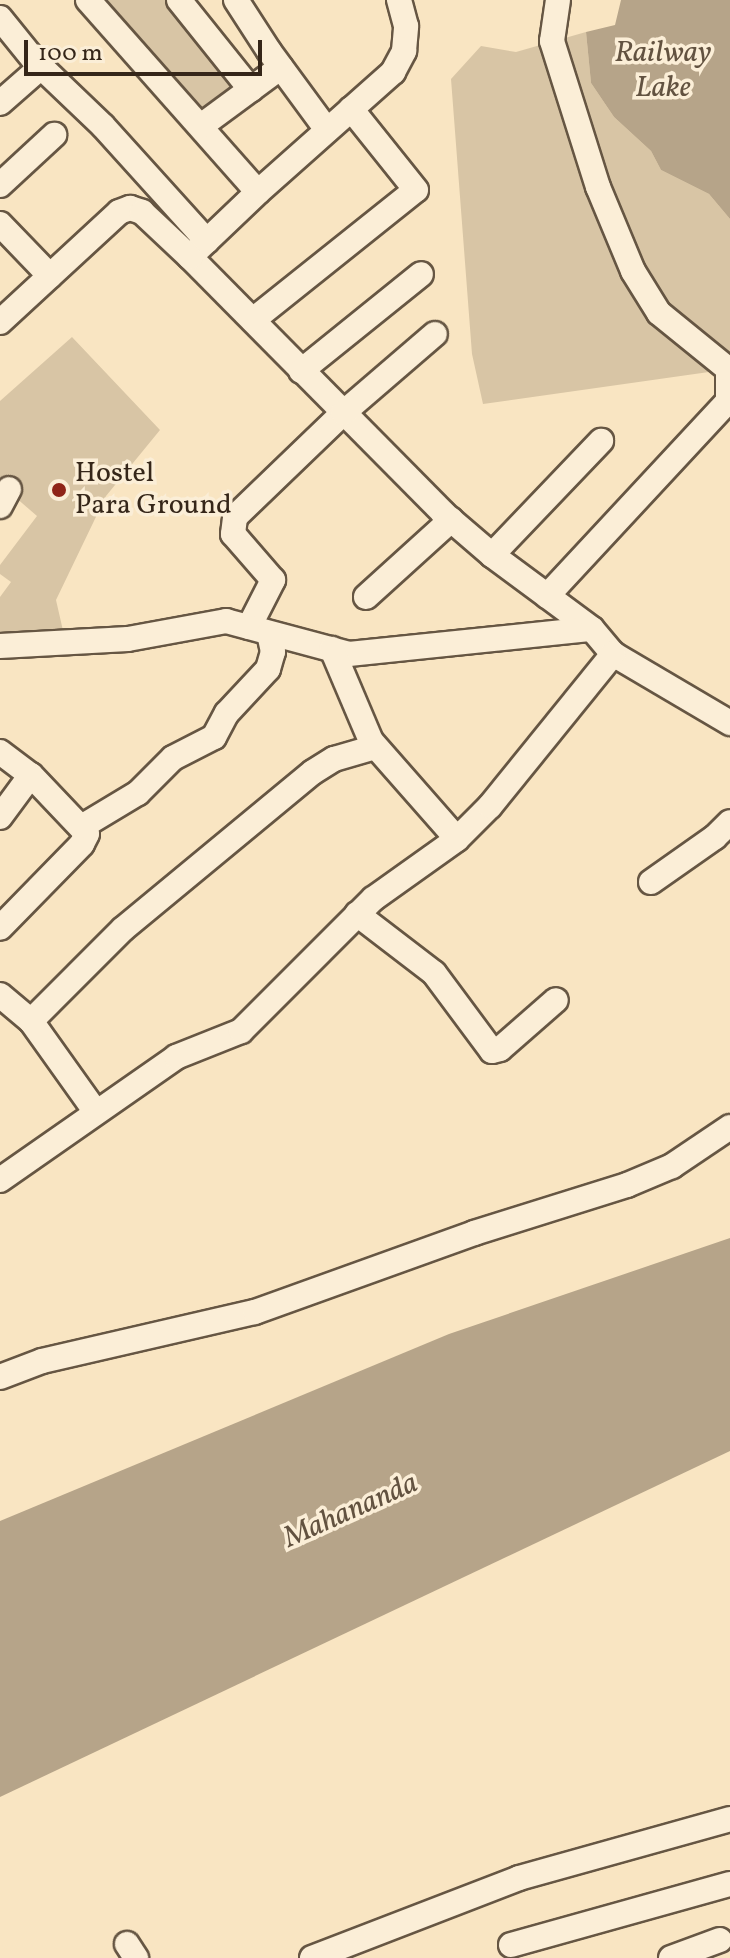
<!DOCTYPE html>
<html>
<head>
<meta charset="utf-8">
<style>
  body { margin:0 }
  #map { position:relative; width:730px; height:1958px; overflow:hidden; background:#f9e5c2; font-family:Vollkorn,serif }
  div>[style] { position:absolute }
  .green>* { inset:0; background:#d8c5a5 }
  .water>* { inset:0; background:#b6a489 }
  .roads { filter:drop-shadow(2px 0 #665643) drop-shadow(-2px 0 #665643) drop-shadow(0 2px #665643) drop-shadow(0 -2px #665643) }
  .minor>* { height:24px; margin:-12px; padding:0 12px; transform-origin:12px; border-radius:12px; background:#fbeed7 }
  .dots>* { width:22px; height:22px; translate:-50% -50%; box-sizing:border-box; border:4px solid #fbeed7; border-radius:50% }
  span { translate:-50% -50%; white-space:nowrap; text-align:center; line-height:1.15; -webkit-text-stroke:7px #fbeed7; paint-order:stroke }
  .poi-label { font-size:28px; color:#352619 }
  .left { translate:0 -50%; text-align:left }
  .water-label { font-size:30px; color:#625240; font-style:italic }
  .scale { position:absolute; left:24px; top:40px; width:238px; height:36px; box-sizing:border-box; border:4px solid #352619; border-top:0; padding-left:10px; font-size:24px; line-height:28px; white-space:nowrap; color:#352619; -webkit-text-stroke:6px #fbeed7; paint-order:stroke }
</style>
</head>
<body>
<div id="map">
  <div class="green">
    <i style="clip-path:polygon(88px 0,177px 0,250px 89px,202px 125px)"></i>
    <i style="clip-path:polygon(586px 32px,591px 83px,614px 117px,651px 151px,661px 170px,709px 194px,730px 219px,730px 369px,483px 404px,472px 354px,451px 79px,481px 46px,516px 52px)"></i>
    <i style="clip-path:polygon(72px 337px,160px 430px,106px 496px,56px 600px,64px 635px,0 641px,0 597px,11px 582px,0 574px,0 565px,37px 516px,0 484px,0 401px)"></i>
  </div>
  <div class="water">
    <i style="clip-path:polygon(621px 0,730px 0,730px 219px,709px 194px,661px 170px,651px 151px,614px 117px,591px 83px,586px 32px,615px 25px)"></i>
    <i style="clip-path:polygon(730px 1238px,730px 1451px,0 1797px,0 1521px,449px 1334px)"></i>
  </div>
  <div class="roads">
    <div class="minor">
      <i style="left:88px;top:0;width:256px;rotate:48.5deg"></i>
      <i style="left:258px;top:192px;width:94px;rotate:136.3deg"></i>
      <i style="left:190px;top:257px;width:360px;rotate:45.3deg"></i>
      <i style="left:443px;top:513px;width:65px;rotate:40.6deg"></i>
      <i style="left:492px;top:555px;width:124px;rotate:36.5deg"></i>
      <i style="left:179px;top:0;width:115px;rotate:51.3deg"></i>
      <i style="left:236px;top:0;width:61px;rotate:57.1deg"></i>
      <i style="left:269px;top:51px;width:98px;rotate:53.7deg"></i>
      <i style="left:0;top:18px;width:54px;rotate:51deg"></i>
      <i style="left:34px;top:60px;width:95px;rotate:43.7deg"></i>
      <i style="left:103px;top:126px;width:155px;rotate:47.9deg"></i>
      <i style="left:0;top:103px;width:55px;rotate:-41.3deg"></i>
      <i style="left:201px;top:126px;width:99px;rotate:-36.4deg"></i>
      <i style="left:0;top:185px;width:74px;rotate:-42.8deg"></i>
      <i style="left:258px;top:192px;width:181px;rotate:-41.6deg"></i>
      <i style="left:393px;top:72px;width:24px;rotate:-62deg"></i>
      <i style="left:404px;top:51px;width:25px;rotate:-85deg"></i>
      <i style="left:406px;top:26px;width:27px;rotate:-105deg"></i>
      <i style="left:0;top:224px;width:72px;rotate:46.1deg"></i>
      <i style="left:253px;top:320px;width:208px;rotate:-38.6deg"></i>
      <i style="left:416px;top:190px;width:104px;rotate:-128.7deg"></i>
      <i style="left:0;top:322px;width:162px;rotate:-42.7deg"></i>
      <i style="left:119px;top:212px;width:12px;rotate:-20deg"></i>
      <i style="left:130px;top:208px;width:13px;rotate:18deg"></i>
      <i style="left:142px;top:212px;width:66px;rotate:43.2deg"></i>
      <i style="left:301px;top:371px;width:154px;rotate:-38.9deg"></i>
      <i style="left:0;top:506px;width:19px;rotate:-62deg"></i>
      <i style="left:492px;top:555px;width:158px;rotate:-46.3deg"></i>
      <i style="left:547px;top:596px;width:266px;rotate:-47.1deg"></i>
      <i style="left:728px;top:401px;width:32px;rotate:-90deg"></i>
      <i style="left:728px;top:369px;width:89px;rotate:-140.9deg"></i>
      <i style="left:659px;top:313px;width:49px;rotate:-121.8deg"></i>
      <i style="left:633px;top:271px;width:91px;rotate:-112.6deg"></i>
      <i style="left:598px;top:187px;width:153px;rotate:-107.5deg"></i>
      <i style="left:552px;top:41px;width:41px;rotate:-81.7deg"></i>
      <i style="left:366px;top:597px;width:115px;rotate:-42.2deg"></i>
      <i style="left:249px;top:627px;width:53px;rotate:-62.9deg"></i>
      <i style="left:273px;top:580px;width:61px;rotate:-131deg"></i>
      <i style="left:233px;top:534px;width:17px;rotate:-83deg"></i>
      <i style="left:235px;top:517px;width:150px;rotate:-43.9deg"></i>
      <i style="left:343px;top:413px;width:121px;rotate:-40.7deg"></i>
      <i style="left:0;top:646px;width:128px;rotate:-3.1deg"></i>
      <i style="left:128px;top:639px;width:100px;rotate:-10.4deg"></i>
      <i style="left:226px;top:621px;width:127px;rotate:15deg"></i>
      <i style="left:349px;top:654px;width:244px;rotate:-5.9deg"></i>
      <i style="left:592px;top:629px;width:33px;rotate:50deg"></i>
      <i style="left:613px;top:654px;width:136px;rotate:30.5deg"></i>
      <i style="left:332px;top:649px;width:100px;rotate:67deg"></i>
      <i style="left:371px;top:741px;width:130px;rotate:48.7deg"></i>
      <i style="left:0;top:752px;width:39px;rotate:37deg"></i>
      <i style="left:31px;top:775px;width:81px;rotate:46.5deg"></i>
      <i style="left:87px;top:834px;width:11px;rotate:117deg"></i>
      <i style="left:82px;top:844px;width:117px;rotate:134.3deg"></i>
      <i style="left:0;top:817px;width:52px;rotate:-53.6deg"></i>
      <i style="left:83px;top:826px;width:64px;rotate:-31deg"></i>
      <i style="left:138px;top:793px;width:49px;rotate:-45deg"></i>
      <i style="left:173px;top:758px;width:46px;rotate:-27.1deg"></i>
      <i style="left:214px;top:737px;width:27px;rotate:-62deg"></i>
      <i style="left:227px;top:713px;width:60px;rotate:-47deg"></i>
      <i style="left:268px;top:669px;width:18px;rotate:-74deg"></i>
      <i style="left:273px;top:652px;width:19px;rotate:-102deg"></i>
      <i style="left:651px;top:882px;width:78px;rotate:-35.1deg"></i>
      <i style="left:715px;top:837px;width:21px;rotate:-45deg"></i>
      <i style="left:357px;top:914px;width:97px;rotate:37.5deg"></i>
      <i style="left:434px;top:973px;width:97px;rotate:53.4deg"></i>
      <i style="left:492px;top:1051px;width:8px;rotate:-14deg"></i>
      <i style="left:500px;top:1049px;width:74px;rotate:-41.2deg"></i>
      <i style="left:0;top:995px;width:40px;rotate:40deg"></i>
      <i style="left:31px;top:1021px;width:112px;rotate:54.5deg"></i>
      <i style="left:31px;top:1021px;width:130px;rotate:-45deg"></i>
      <i style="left:123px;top:929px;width:246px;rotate:-39.6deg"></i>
      <i style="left:313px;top:772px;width:25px;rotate:-32deg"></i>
      <i style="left:334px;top:759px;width:43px;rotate:-16.3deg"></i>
      <i style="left:0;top:1180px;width:215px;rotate:-34.9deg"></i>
      <i style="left:176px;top:1057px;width:70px;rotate:-21.8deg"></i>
      <i style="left:241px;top:1031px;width:187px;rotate:-45deg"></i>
      <i style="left:373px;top:899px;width:103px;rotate:-35.5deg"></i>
      <i style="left:457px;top:839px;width:47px;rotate:-45deg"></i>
      <i style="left:490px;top:806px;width:196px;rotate:-51deg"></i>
      <i style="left:0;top:1377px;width:45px;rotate:-20.9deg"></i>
      <i style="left:42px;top:1361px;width:219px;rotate:-13deg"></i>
      <i style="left:255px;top:1312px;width:233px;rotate:-19.8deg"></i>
      <i style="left:474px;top:1233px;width:160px;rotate:-17.4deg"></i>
      <i style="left:627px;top:1185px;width:49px;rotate:-22.9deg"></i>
      <i style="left:672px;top:1166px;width:70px;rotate:-33.9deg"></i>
      <i style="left:127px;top:1944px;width:17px;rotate:57deg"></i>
      <i style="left:511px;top:1945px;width:227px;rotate:-15.6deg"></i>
      <i style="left:312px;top:1958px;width:222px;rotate:-21.1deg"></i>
      <i style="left:519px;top:1878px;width:219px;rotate:-15.6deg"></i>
      <i style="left:671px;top:1958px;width:52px;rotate:-20.2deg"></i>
    </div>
  </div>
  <div class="dots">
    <i style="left:59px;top:490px;background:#8f2418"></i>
  </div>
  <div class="poi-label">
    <span class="left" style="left:75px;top:490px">Hostel<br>Para Ground</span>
  </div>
  <div class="water-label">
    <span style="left:663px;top:70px">Railway<br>Lake</span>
    <span style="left:351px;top:1511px;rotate:-24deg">Mahananda</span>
  </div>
  <div class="scale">100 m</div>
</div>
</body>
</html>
